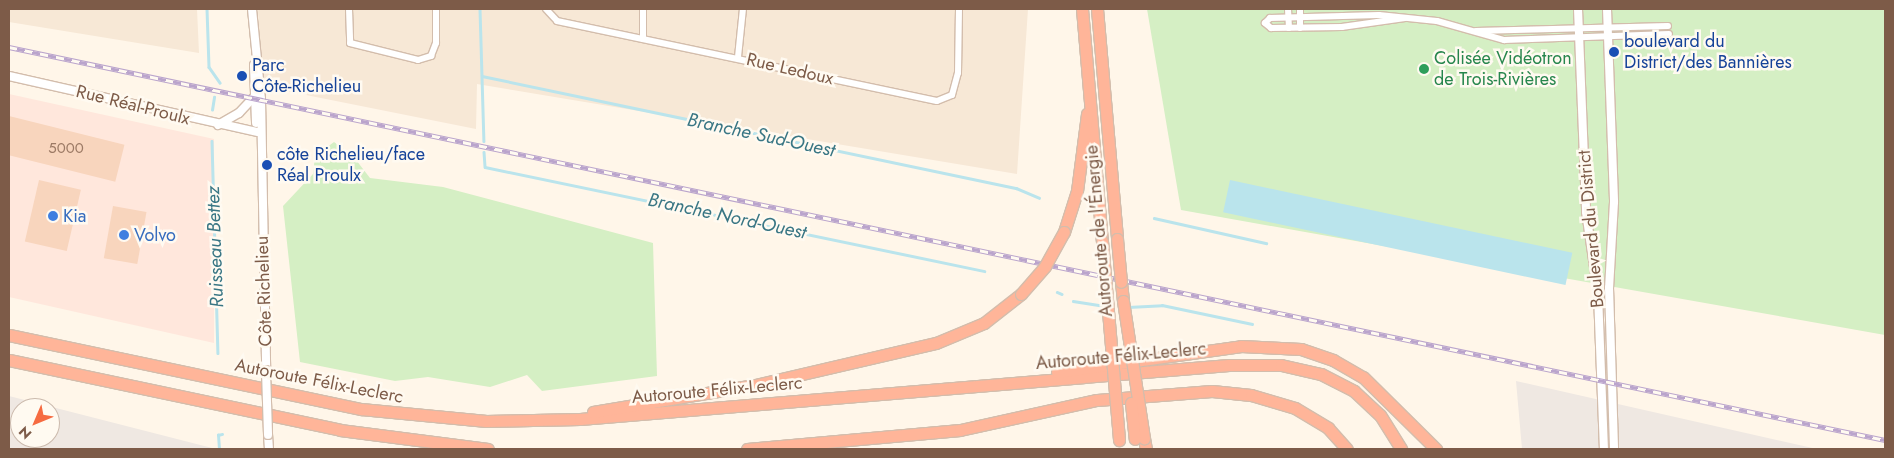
<!DOCTYPE html>
<html>
<head>
<meta charset="utf-8">
<style>
  body { margin:0 }
  #map { position:relative; width:1894px; height:458px; overflow:hidden; background:#fff6e9; font-family:Jost,sans-serif }
  div>[style] { position:absolute }
  .residential>* { inset:0; background:#f7e8d6 }
  .commercial>* { inset:0; background:#ffe7dc }
  .industrial>* { inset:0; background:#efe8e2 }
  .green>* { inset:0; background:#d5efc4 }
  .water>* { inset:0; background:#bae4ec; transform-origin:0 0 }
  .stream>* { height:2.5px; margin:-1.25px; padding:0 1.25px; transform-origin:1.25px; border-radius:1.25px; background:#bae4ec }
  .building>* { inset:0; background:#f8d5bd; transform-origin:0 0 }
  .roads { filter:drop-shadow(1px 0 #d3bdac) drop-shadow(-1px 0 #d3bdac) drop-shadow(0 1px #d3bdac) drop-shadow(0 -1px #d3bdac) }
  .minor>* { height:6px; margin:-3px; padding:0 3px; transform-origin:3px; border-radius:3px; background:#fff }
  .tertiary>* { height:8px; margin:-4px; padding:0 4px; transform-origin:4px; border-radius:4px; background:#fff }
  .motorway>* { height:11px; margin:-5.5px; padding:0 5.5px; transform-origin:5.5px; border-radius:5.5px; background:#ffb599 }
  .rail>* { height:4.5px; margin-top:-2.25px; transform-origin:0; background:repeating-linear-gradient(90deg,#fffaf1 0 8px,#baa4cc 0 16px); box-sizing:border-box; border-block:1px solid #baa4cc }
  .bridges { filter:drop-shadow(1px 0 #d3bdac) drop-shadow(-1px 0 #d3bdac) drop-shadow(0 1px #d3bdac) drop-shadow(0 -1px #d3bdac) }
  .tertiary-bridge>* { height:8px; margin:-4px; padding:0 4px; transform-origin:4px; border-radius:4px; background:#fff }
  .motorway-bridge>* { height:11px; margin:-5.5px; padding:0 5.5px; transform-origin:5.5px; border-radius:5.5px; background:#ffb599 }
  .dots>* { width:14px; height:14px; translate:-50% -50%; box-sizing:border-box; border:2px solid #fffaf1; border-radius:50% }
  span { translate:-50% -50%; white-space:nowrap; text-align:center; line-height:1.15; -webkit-text-stroke:5px #fffaf1; paint-order:stroke }
  .number-label { font-size:15px; color:#9c7a65 }
  .number-label span { -webkit-text-stroke-width:0 }
  .transit-label { font-size:18px; color:#164399 }
  .left { translate:0 -50%; text-align:left }
  .leisure-label { font-size:18px; color:#27864d }
  .street-label { font-size:18px; color:#7d5b48 }
  .shop-label { font-size:18px; color:#366cbe }
  .water-label { font-size:19px; color:#397684; font-style:italic }
  .frame { position:absolute; inset:0; border:10px solid #7d5b48; pointer-events:none }
  .north { position:absolute; left:10px; top:398px; width:50px; height:50px; box-sizing:border-box; background:#fffaf1; border:1px solid #cbbaad; border-radius:50%; rotate:225deg; font-size:14px; font-weight:700; line-height:20px; text-align:center; color:#7d5b48 }
  .north::after { content:''; display:block; margin:auto; width:18px; height:22px; background:#f66b41; clip-path:polygon(50% 0,100% 100%,50% 72%,0 100%) }
</style>
</head>
<body>
<div id="map">
  <div class="residential">
    <i style="clip-path:polygon(9px 9px,197px 9px,199px 53px,9px 22px)"></i>
    <i style="clip-path:polygon(258px 9px,1028px 9px,1017px 174px,477px 84px,476px 129px,261px 86px)"></i>
  </div>
  <div class="commercial">
    <i style="clip-path:polygon(9px 94px,214px 139px,214px 343px,9px 297px)"></i>
  </div>
  <div class="industrial">
    <i style="clip-path:polygon(1516px 381px,1817px 449px,1522px 449px)"></i>
    <i style="clip-path:polygon(evenodd,9px 396px,216px 449px,9px 449px,9px 396px,20px 408px,50px 408px,50px 438px,20px 438px,20px 408px)"></i>
  </div>
  <div class="green">
    <i style="clip-path:polygon(1147px 9px,1885px 9px,1885px 335px,1181px 210px)"></i>
    <i style="clip-path:polygon(334px 142px,353px 156px,370px 178px,443px 187px,653px 243px,657px 376px,542px 391px,527px 375px,490px 387px,428px 377px,395px 381px,300px 362px,283px 206px,313px 174px,315px 156px)"></i>
  </div>
  <div class="water">
    <i style="left:1230px;top:180px;width:350px;height:33px;rotate:12deg"></i>
  </div>
  <div class="stream">
    <i style="left:207px;top:9px;width:58px;rotate:88deg"></i>
    <i style="left:209px;top:67px;width:19px;rotate:55deg"></i>
    <i style="left:480px;top:9px;width:132px;rotate:88.3deg"></i>
    <i style="left:482px;top:76px;width:546px;rotate:11.85deg"></i>
    <i style="left:1016px;top:188px;width:25px;rotate:23deg"></i>
    <i style="left:212px;top:110px;width:13px;rotate:-81deg"></i>
    <i style="left:212px;top:141px;width:212px;rotate:88.4deg"></i>
    <i style="left:484px;top:152px;width:15px;rotate:86deg"></i>
    <i style="left:485px;top:167px;width:510px;rotate:11.77deg"></i>
    <i style="left:1154px;top:218px;width:115px;rotate:12.6deg"></i>
    <i style="left:1057px;top:292px;width:5px;rotate:22deg"></i>
    <i style="left:1073px;top:301px;width:32px;rotate:9deg"></i>
    <i style="left:1128px;top:307px;width:34px;rotate:-3deg"></i>
    <i style="left:1162px;top:305px;width:92px;rotate:11.9deg"></i>
    <i style="left:219px;top:449px;width:14px;rotate:-94deg"></i>
    <i style="left:218px;top:435px;width:4px;rotate:-14deg"></i>
  </div>
  <div class="building">
    <i style="left:9px;top:116px;width:119px;height:38px;rotate:14deg"></i>
    <i style="left:39px;top:180px;width:43px;height:63px;rotate:13deg"></i>
    <i style="left:113px;top:206px;width:34px;height:53px;rotate:10deg"></i>
  </div>
  <div class="roads">
    <div class="minor">
      <i style="left:349px;top:9px;width:34px;rotate:88deg"></i>
      <i style="left:350px;top:43px;width:70px;rotate:14deg"></i>
      <i style="left:418px;top:60px;width:14px;rotate:-17deg"></i>
      <i style="left:431px;top:56px;width:14px;rotate:-69deg"></i>
      <i style="left:436px;top:43px;width:34px;rotate:-90deg"></i>
      <i style="left:546px;top:9px;width:16px;rotate:47deg"></i>
      <i style="left:557px;top:21px;width:388px;rotate:11.9deg"></i>
      <i style="left:937px;top:101px;width:16px;rotate:-22deg"></i>
      <i style="left:952px;top:95px;width:23px;rotate:-75deg"></i>
      <i style="left:958px;top:73px;width:64px;rotate:-89.1deg"></i>
      <i style="left:643px;top:9px;width:30px;rotate:90deg"></i>
      <i style="left:1288px;top:9px;width:19px;rotate:87deg"></i>
      <i style="left:1300px;top:9px;width:19px;rotate:90deg"></i>
      <i style="left:1405px;top:18px;width:64px;rotate:171.9deg"></i>
      <i style="left:1342px;top:27px;width:71px;rotate:179.2deg"></i>
      <i style="left:1271px;top:28px;width:8px;rotate:-140deg"></i>
      <i style="left:1265px;top:23px;width:7px;rotate:-45deg"></i>
      <i style="left:1270px;top:18px;width:109px;rotate:-1.6deg"></i>
      <i style="left:1379px;top:15px;width:58px;rotate:5.9deg"></i>
      <i style="left:1437px;top:21px;width:70px;rotate:15.8deg"></i>
      <i style="left:1504px;top:40px;width:165px;rotate:-2.1deg"></i>
      <i style="left:1476px;top:31px;width:192px;rotate:-1.5deg"></i>
      <i style="left:738px;top:57px;width:48px;rotate:-84.1deg"></i>
    </div>
    <div class="tertiary">
      <i style="left:252px;top:9px;width:90px;rotate:84.3deg"></i>
      <i style="left:261px;top:99px;width:271px;rotate:88.9deg"></i>
      <i style="left:1578px;top:9px;width:203px;rotate:87.7deg"></i>
      <i style="left:1586px;top:212px;width:83px;rotate:81.7deg"></i>
      <i style="left:1598px;top:294px;width:155px;rotate:87.8deg"></i>
      <i style="left:1607px;top:9px;width:193px;rotate:87.9deg"></i>
      <i style="left:1614px;top:202px;width:86px;rotate:93.3deg"></i>
      <i style="left:1609px;top:288px;width:161px;rotate:88.2deg"></i>
      <i style="left:254px;top:65px;width:58px;rotate:88deg"></i>
      <i style="left:9px;top:76px;width:255px;rotate:12.7deg"></i>
      <i style="left:218px;top:125px;width:24px;rotate:-30deg"></i>
      <i style="left:239px;top:113px;width:21px;rotate:-47deg"></i>
      <i style="left:268px;top:435px;width:14px;rotate:86deg"></i>
    </div>
    <div class="motorway">
      <i style="left:1082px;top:9px;width:233px;rotate:85.1deg"></i>
      <i style="left:1097px;top:9px;width:231px;rotate:85deg"></i>
      <i style="left:1064px;top:232px;width:43px;rotate:-72.4deg"></i>
      <i style="left:1077px;top:191px;width:78px;rotate:-82.6deg"></i>
      <i style="left:1121px;top:282px;width:19px;rotate:84deg"></i>
      <i style="left:9px;top:335px;width:360px;rotate:11.9deg"></i>
      <i style="left:361px;top:409px;width:126px;rotate:5.5deg"></i>
      <i style="left:486px;top:421px;width:94px;rotate:-1.2deg"></i>
      <i style="left:580px;top:419px;width:651px;rotate:-4.76deg"></i>
      <i style="left:1229px;top:365px;width:52px"></i>
      <i style="left:1281px;top:365px;width:41px;rotate:12.7deg"></i>
      <i style="left:1321px;top:374px;width:37px;rotate:27deg"></i>
      <i style="left:1354px;top:391px;width:35px;rotate:43deg"></i>
      <i style="left:1380px;top:415px;width:40px;rotate:58deg"></i>
      <i style="left:9px;top:360px;width:338px;rotate:11.9deg"></i>
      <i style="left:340px;top:430px;width:149px;rotate:7.3deg"></i>
      <i style="left:1057px;top:372px;width:186px;rotate:-8deg"></i>
      <i style="left:1241px;top:346px;width:60px;rotate:2.9deg"></i>
      <i style="left:1301px;top:349px;width:34px;rotate:19deg"></i>
      <i style="left:1333px;top:360px;width:34px;rotate:30deg"></i>
      <i style="left:1363px;top:377px;width:103px;rotate:44.6deg"></i>
      <i style="left:593px;top:412px;width:164px;rotate:-9.5deg"></i>
      <i style="left:755px;top:385px;width:186px;rotate:-13.1deg"></i>
      <i style="left:936px;top:343px;width:52px;rotate:-22.6deg"></i>
      <i style="left:984px;top:323px;width:47px;rotate:-38.1deg"></i>
      <i style="left:1144px;top:438px;width:11px;rotate:80deg"></i>
      <i style="left:747px;top:449px;width:214px;rotate:-5.1deg"></i>
      <i style="left:960px;top:430px;width:140px;rotate:-12.4deg"></i>
      <i style="left:1097px;top:400px;width:115px;rotate:-4.5deg"></i>
      <i style="left:1212px;top:391px;width:39px;rotate:6deg"></i>
      <i style="left:1251px;top:395px;width:46px;rotate:16.5deg"></i>
      <i style="left:1295px;top:408px;width:39px;rotate:31deg"></i>
      <i style="left:1328px;top:428px;width:28px;rotate:48deg"></i>
    </div>
  </div>
  <div class="rail">
    <i style="left:9px;top:47px;width:1917px;rotate:11.83deg"></i>
  </div>
  <div class="bridges">
    <div class="tertiary-bridge">
      <i style="left:266px;top:370px;width:65px;rotate:88.2deg"></i>
    </div>
    <div class="motorway-bridge">
      <i style="left:1117px;top:239px;width:43px;rotate:84.7deg"></i>
      <i style="left:1102px;top:241px;width:200px;rotate:85.1deg"></i>
      <i style="left:1021px;top:294px;width:37px;rotate:-49deg"></i>
      <i style="left:1045px;top:266px;width:39px;rotate:-61deg"></i>
      <i style="left:1123px;top:301px;width:139px;rotate:81.3deg"></i>
      <i style="left:1131px;top:403px;width:36px;rotate:84deg"></i>
    </div>
  </div>
  <div class="dots">
    <i style="left:1614px;top:52px;background:#1a4fb4"></i>
    <i style="left:1424px;top:69px;background:#2e9e5b"></i>
    <i style="left:242px;top:76px;background:#1a4fb4"></i>
    <i style="left:267px;top:165px;background:#1a4fb4"></i>
    <i style="left:53px;top:216px;background:#3f7fe0"></i>
    <i style="left:124px;top:235px;background:#3f7fe0"></i>
  </div>
  <div class="number-label">
    <span style="left:66px;top:149px">5000</span>
  </div>
  <div class="transit-label">
    <span class="left" style="left:1624px;top:52px">boulevard du<br>District/des Bannières</span>
    <span class="left" style="left:252px;top:76px">Parc<br>Côte-Richelieu</span>
    <span class="left" style="left:277px;top:165px">côte Richelieu/face<br>Réal Proulx</span>
  </div>
  <div class="leisure-label">
    <span class="left" style="left:1434px;top:69px">Colisée Vidéotron<br>de Trois-Rivières</span>
  </div>
  <div class="street-label">
    <span style="left:790px;top:69px;rotate:13deg">Rue Ledoux</span>
    <span style="left:133px;top:105px;rotate:14deg">Rue Réal-Proulx</span>
    <span style="left:1591px;top:229px;rotate:-95deg">Boulevard du District</span>
    <span style="left:1099px;top:231px;rotate:-95deg">Autoroute de l'Énergie</span>
    <span style="left:264px;top:291px;rotate:-92deg">Côte Richelieu</span>
    <span style="left:1121px;top:356px;rotate:-5deg">Autoroute Félix-Leclerc</span>
    <span style="left:319px;top:381px;rotate:11deg">Autoroute Félix-Leclerc</span>
    <span style="left:717px;top:390px;rotate:-5deg">Autoroute Félix-Leclerc</span>
  </div>
  <div class="shop-label">
    <span class="left" style="left:63px;top:216px">Kia</span>
    <span class="left" style="left:134px;top:235px">Volvo</span>
  </div>
  <div class="water-label">
    <span style="left:761px;top:135px;rotate:12deg">Branche Sud-Ouest</span>
    <span style="left:727px;top:216px;rotate:12deg">Branche Nord-Ouest</span>
    <span style="left:215px;top:247px;rotate:-92deg">Ruisseau Bettez</span>
  </div>
  <div class="frame"></div>
  <div class="north">N</div>
</div>
</body>
</html>
